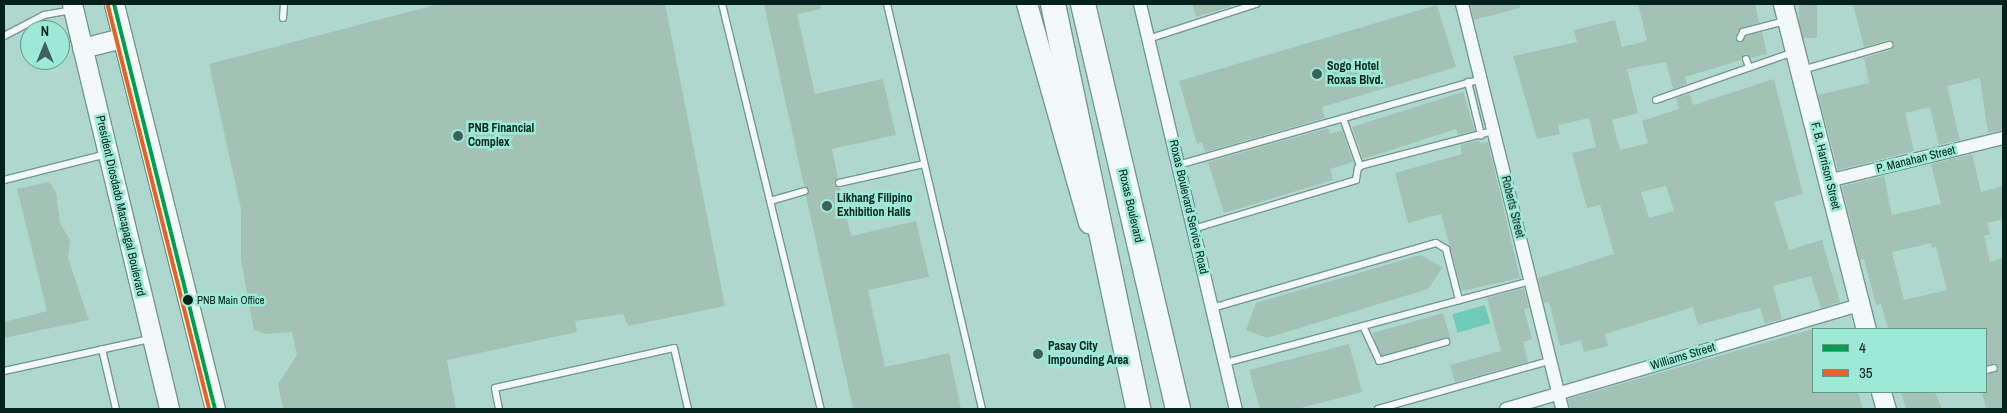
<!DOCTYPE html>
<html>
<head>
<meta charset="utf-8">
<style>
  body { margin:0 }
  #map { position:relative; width:2007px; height:413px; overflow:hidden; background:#aed8ce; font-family:"Archivo Narrow",sans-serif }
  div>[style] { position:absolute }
  .water>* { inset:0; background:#6fcab7; transform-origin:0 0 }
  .building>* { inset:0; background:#a4c1b6; transform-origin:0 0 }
  .roads { filter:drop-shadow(1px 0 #759790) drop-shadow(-1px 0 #759790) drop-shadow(0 1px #759790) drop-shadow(0 -1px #759790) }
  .lane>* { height:6px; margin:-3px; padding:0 3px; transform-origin:3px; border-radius:3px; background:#f3f9f8 }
  .street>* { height:12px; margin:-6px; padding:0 6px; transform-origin:6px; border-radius:6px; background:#f3f9f8 }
  .secondary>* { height:19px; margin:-9.5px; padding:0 9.5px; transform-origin:9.5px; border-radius:9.5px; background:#f3f9f8 }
  .primary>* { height:20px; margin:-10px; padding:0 10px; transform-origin:10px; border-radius:10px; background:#f3f9f8 }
  .highway>* { height:24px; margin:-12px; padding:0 12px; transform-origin:12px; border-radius:12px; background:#f3f9f8 }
  .bus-1>* { height:4px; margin:-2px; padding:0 2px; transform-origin:2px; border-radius:2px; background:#009f4e }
  .bus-2>* { height:4px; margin:-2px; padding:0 2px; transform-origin:2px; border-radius:2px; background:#e66222 }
  .dots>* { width:14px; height:14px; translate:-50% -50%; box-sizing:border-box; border:2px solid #9de9d6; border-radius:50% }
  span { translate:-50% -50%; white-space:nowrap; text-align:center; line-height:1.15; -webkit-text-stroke:5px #9de9d6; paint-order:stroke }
  .bus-label { font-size:11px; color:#02221b }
  .left { translate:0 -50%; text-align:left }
  .poi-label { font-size:12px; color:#02221b; font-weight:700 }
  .street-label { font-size:12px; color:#02221b }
  .frame { position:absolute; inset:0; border:5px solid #02221b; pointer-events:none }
  .legend { position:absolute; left:1812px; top:328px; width:175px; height:65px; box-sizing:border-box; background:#9de9d6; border:1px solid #5f998b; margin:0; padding:6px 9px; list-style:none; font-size:15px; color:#02221b }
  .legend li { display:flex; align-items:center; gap:10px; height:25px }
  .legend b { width:25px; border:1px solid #5f998b }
  .north { position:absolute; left:20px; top:20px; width:50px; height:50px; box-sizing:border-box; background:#9de9d6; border:1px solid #5f998b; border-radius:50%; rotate:0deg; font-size:14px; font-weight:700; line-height:20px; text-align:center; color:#02221b }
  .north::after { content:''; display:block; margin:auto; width:18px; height:22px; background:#3e625a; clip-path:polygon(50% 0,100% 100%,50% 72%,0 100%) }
</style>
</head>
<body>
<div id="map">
  <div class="water">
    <i style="left:1485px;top:305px;width:19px;height:34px;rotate:74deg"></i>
  </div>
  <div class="building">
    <i style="clip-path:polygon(439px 4px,665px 4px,725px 306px,628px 326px,623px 314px,575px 321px,577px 332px,447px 360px,456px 409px,283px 409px,278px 384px,297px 355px,292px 332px,266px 334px,254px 330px,241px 260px,241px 209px,209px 64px)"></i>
    <i style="clip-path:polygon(764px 4px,820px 4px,821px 9px,797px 14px,815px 94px,883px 79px,896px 135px,832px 149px,838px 178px,834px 185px,840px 188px,851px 236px,916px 221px,929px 277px,868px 290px,885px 367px,949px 353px,961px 409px,853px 409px,806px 196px,810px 190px,804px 186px)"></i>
    <i style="clip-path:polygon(1192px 4px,1230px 4px,1230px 7px,1196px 17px)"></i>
    <i style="clip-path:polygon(1470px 4px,1519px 4px,1520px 8px,1474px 20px)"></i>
    <i style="clip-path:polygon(evenodd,1638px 4px,1755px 4px,1759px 23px,1740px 28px,1735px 39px,1741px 43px,1746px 36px,1762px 32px,1767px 54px,1751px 58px,1745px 54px,1741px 60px,1685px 77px,1687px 84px,1673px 89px,1666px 62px,1627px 69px,1638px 113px,1612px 120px,1620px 150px,1648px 143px,1642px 121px,1679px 109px,1676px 98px,1690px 94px,1693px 105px,1774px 79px,1803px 194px,1774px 202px,1789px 250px,1822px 240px,1840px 302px,1821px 308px,1811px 276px,1773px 286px,1782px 319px,1765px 324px,1760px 308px,1698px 325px,1693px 307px,1605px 334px,1608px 346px,1584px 352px,1581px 340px,1560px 346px,1549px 302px,1544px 303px,1538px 278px,1614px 254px,1600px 205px,1587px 208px,1572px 153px,1596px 147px,1589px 118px,1558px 125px,1560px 134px,1537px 139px,1513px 56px,1577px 42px,1574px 30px,1615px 20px,1622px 47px,1647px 41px,1638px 4px,1666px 186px,1674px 211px,1649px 218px,1641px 192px,1666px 186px)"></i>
    <i style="left:1799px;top:4px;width:18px;height:34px"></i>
    <i style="clip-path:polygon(1853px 4px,2003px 4px,2003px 130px,1988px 133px,1980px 78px,1947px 86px,1960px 140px,1939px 145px,1930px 107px,1905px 113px,1914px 151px,1838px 170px,1818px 95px,1869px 83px,1864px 58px,1890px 50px,1894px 46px,1888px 40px,1864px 47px)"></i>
    <i style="clip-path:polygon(1437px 5px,1456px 67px,1322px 107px,1325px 118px,1205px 152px,1202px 142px,1197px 144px,1179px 81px)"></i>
    <i style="clip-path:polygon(1463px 92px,1475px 131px,1458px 135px,1456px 129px,1363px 159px,1352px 127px)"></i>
    <i style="clip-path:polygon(1328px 128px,1330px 134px,1342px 130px,1353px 162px,1330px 169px,1333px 180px,1224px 213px,1208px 162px)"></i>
    <i style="clip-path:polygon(1479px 140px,1480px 143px,1488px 142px,1520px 278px,1462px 291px,1441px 214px,1408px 223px,1395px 173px,1462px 154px,1460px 145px)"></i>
    <i style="clip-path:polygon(evenodd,1972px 154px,1981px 192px,2003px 186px,2003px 219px,1987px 223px,1990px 234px,1984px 236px,1990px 262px,2003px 258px,2003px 409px,1986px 409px,1982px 392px,1986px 392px,1986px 375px,1999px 369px,1996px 363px,1986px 365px,1986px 329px,1888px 329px,1881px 304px,1876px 305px,1864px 259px,1860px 260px,1842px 186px,1884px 176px,1892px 215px,1941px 204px,1931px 164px,1972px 154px,1931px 243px,1932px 248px,1936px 247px,1947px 290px,1904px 300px,1892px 252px,1931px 243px)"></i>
    <i style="clip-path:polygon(49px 182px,56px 192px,60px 223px,70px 240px,68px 258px,89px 320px,4px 338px,4px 322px,47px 311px,17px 189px)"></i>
    <i style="clip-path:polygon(1420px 255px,1443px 267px,1428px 289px,1267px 338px,1246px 330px,1256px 303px)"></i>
    <i style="clip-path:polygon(1524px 288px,1529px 308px,1524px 309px,1532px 339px,1523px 342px,1528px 362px,1455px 382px,1450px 365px,1501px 351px,1487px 298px)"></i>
    <i style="left:1443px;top:313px;width:26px;height:73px;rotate:74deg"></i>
    <i style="clip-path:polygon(1813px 329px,1813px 392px,1858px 392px,1863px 409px,1570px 409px,1568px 399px)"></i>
    <i style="clip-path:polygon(1349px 344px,1362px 392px,1297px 409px,1260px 409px,1249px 370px)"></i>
    <i style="clip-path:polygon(1901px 392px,1935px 392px,1942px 409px,1906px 409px)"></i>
  </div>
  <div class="roads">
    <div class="lane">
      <i style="left:722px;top:4px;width:417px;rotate:76.3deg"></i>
      <i style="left:887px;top:4px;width:416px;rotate:76.8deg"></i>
      <i style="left:283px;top:18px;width:14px;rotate:-86deg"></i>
      <i style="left:4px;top:36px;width:45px;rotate:-27.7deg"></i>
      <i style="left:44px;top:15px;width:28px;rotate:-10deg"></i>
      <i style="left:1740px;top:38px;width:7px;rotate:-63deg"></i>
      <i style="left:1743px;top:32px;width:43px;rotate:-14.7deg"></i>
      <i style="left:1148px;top:39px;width:114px;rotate:-18deg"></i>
      <i style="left:1746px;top:59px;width:9px;rotate:69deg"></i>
      <i style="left:1802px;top:70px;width:91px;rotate:-16deg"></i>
      <i style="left:1468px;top:82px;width:55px;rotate:76.2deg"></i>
      <i style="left:1656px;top:100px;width:146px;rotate:-19.2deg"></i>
      <i style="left:1343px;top:118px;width:51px;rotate:70.5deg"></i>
      <i style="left:1178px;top:165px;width:315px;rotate:-15.8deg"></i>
      <i style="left:4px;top:180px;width:106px;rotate:-14.2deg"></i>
      <i style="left:839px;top:183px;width:87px;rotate:-12.6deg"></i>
      <i style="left:770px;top:201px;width:36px;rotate:-16deg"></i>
      <i style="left:1193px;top:229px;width:170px;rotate:-16.7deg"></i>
      <i style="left:1356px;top:180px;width:12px;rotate:-81deg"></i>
      <i style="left:1358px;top:168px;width:6px;rotate:-31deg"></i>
      <i style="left:1363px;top:165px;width:134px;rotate:-14.7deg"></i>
      <i style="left:1212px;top:308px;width:233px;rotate:-16.2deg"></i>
      <i style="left:1436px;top:243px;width:12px;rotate:31deg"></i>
      <i style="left:1446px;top:249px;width:53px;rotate:75.7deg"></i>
      <i style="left:1363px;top:326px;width:38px;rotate:65deg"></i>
      <i style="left:1379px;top:361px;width:70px;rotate:-15.8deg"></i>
      <i style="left:102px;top:349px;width:62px;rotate:76.9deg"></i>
      <i style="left:1225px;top:363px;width:316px;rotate:-15deg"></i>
      <i style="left:1986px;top:370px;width:8px;rotate:-14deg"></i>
      <i style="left:4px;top:371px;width:148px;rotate:-12.4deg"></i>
      <i style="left:499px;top:409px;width:21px;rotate:-101deg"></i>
      <i style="left:495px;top:388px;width:183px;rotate:-12.6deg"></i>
      <i style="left:674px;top:348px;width:63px;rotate:77.1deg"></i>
      <i style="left:1378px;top:409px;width:178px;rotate:-15.7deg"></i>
    </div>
    <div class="street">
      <i style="left:1140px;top:4px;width:416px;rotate:76.7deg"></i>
      <i style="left:1462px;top:4px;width:417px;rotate:76.1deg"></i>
      <i style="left:1828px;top:181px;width:180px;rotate:-13.8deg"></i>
      <i style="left:1506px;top:409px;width:368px;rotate:-16.4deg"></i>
    </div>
    <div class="secondary">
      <i style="left:72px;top:4px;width:416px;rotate:76.5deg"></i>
      <i style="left:114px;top:4px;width:417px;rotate:76deg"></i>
      <i style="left:1783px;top:4px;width:335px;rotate:75.7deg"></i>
      <i style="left:82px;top:48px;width:41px;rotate:-14deg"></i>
      <i style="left:1881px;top:392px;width:18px;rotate:74deg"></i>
    </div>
    <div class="primary">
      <i style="left:1027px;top:4px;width:228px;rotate:74.2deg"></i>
    </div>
    <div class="highway">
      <i style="left:1053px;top:4px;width:414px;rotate:78.1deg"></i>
      <i style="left:1083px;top:4px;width:416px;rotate:76.8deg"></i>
    </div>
  </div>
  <div class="bus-1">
    <i style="left:114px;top:4px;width:417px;rotate:76deg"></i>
  </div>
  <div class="bus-2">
    <i style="left:108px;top:6px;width:415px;rotate:75.9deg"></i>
  </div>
  <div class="dots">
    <i style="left:1317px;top:74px;background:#3e625a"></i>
    <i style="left:458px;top:136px;background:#3e625a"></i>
    <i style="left:827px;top:206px;background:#3e625a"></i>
    <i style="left:188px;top:300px;background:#02221b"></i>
    <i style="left:1038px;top:354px;background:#3e625a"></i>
  </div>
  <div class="bus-label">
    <span class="left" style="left:197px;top:300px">PNB Main Office</span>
  </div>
  <div class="poi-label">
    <span class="left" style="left:1327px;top:74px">Sogo Hotel<br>Roxas Blvd.</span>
    <span class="left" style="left:468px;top:136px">PNB Financial<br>Complex</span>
    <span class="left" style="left:837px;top:206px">Likhang Filipino<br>Exhibition Halls</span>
    <span class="left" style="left:1048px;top:354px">Pasay City<br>Impounding Area</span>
  </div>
  <div class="street-label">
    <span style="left:1916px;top:160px;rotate:-14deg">P. Manahan Street</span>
    <span style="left:1825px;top:166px;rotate:76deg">F. B. Harrison Street</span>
    <span style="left:120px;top:206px;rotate:77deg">President Diosdado Macapagal Boulevard</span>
    <span style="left:1130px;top:206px;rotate:77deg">Roxas Boulevard</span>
    <span style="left:1188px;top:207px;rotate:77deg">Roxas Boulevard Service Road</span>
    <span style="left:1512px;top:207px;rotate:76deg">Roberts Street</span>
    <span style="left:1683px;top:357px;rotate:-17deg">Williams Street</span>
  </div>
  <div class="frame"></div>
  <ul class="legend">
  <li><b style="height:6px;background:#009f4e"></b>4</li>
  <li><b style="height:6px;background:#e66222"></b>35</li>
  </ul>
  <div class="north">N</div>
</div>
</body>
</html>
